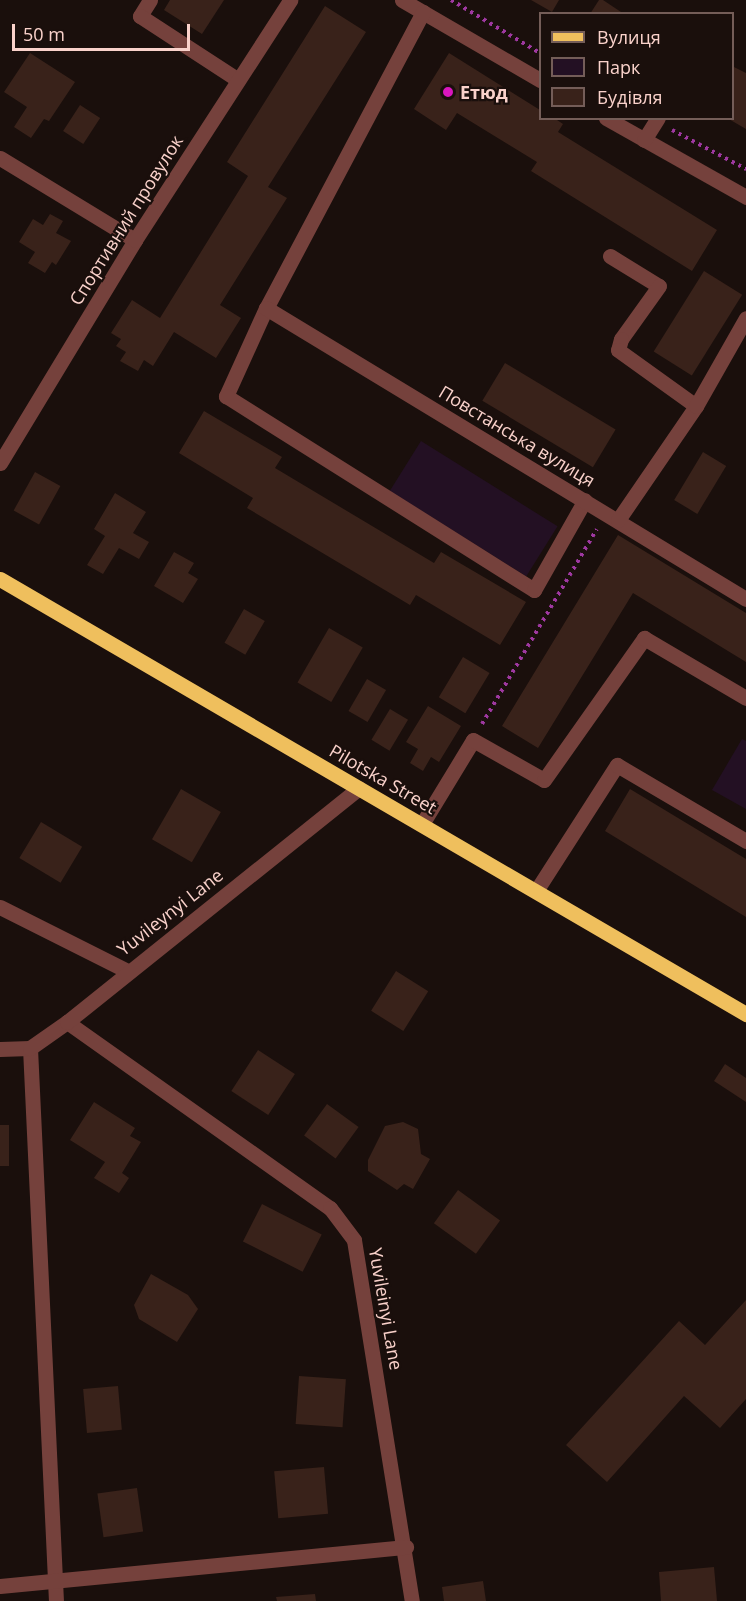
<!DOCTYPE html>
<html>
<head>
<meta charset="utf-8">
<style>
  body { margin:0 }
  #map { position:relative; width:746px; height:1601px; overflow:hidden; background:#1a0f0c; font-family:"Open Sans",sans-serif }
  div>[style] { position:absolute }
  .green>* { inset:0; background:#231023; transform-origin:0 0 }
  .building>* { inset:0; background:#39221a; transform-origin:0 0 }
  .path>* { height:4px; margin-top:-2px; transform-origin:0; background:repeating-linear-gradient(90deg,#9f38a1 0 3px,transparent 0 7.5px) }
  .minor>* { height:15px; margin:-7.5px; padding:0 7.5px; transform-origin:7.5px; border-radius:7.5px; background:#75413c }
  .major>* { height:15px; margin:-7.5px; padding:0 7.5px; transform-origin:7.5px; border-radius:7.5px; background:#efbf5d }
  .dots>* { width:16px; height:16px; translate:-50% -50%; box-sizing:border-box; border:3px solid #1a0f0c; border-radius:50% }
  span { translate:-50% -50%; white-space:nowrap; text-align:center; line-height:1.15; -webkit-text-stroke:4.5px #1a0f0c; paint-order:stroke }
  .poi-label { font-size:18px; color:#fad2cb; font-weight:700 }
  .left { translate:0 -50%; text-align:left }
  .street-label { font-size:18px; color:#fad2cb }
  .legend { position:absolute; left:539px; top:12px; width:195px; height:108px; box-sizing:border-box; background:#1a0f0c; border:2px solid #745d58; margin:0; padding:8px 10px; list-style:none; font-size:18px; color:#fad2cb }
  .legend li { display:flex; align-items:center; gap:12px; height:30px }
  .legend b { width:30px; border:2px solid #745d58 }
  .scale { position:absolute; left:12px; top:24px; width:178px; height:27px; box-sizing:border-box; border:3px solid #fad2cb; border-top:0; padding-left:8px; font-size:18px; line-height:21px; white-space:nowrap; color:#fad2cb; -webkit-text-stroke:4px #1a0f0c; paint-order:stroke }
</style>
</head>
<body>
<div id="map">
  <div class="green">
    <i style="left:421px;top:441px;width:161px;height:59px;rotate:32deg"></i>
    <i style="clip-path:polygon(742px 739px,746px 741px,746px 809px,712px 790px)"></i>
  </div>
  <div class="building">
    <i style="clip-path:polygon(170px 0,224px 0,202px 34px,164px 10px)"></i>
    <i style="clip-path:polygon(531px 0,559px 0,552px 12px)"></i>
    <i style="clip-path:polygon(599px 0,603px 0,624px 14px,590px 14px)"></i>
    <i style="clip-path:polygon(325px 6px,366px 32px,268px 187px,287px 198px,220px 305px,241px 318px,216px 358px,174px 332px,153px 366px,144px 360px,138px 371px,120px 361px,126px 352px,116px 346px,121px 339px,111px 333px,132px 300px,160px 318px,248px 176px,227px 162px)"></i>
    <i style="clip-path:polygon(30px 53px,75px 82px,49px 121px,44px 119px,31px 138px,14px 127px,27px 107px,4px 92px)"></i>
    <i style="clip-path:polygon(449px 53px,540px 110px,540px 118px,554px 118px,563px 124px,558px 132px,717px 230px,692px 271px,531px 171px,537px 162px,457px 113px,446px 130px,414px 109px)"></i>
    <i style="clip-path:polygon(732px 66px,746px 73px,746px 129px,727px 118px,732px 118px)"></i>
    <i style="left:80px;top:105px;width:24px;height:31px;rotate:33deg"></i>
    <i style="clip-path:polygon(50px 214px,63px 221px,56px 233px,71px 241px,56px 265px,52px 262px,45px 273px,28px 263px,35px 252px,19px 242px,33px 219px,43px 225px)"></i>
    <i style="left:704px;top:271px;width:45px;height:95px;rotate:32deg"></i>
    <i style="left:505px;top:363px;width:129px;height:44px;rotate:31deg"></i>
    <i style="clip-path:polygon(204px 411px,282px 457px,275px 468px,434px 563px,441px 552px,526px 602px,500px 645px,416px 595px,410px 605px,247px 508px,253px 498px,179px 453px)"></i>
    <i style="left:703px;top:452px;width:27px;height:56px;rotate:31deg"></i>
    <i style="left:35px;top:472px;width:29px;height:44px;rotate:29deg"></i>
    <i style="clip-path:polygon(115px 493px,146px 512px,133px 533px,149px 542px,139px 559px,119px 548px,103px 574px,87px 565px,105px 536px,94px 529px)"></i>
    <i style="clip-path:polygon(618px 535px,746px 613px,746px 662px,633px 593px,538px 748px,502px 726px)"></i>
    <i style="clip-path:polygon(174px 552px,194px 563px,188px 573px,198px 579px,183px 603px,154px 586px)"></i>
    <i style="left:244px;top:609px;width:24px;height:39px;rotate:30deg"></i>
    <i style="left:329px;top:628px;width:39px;height:63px;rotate:30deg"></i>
    <i style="left:463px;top:657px;width:31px;height:47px;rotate:31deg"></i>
    <i style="left:367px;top:679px;width:22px;height:37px;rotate:30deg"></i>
    <i style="clip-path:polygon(428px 706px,461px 726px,439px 762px,431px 757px,423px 771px,410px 763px,418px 749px,406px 742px)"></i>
    <i style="left:390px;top:709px;width:21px;height:36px;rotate:31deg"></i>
    <i style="left:181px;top:789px;width:46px;height:58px;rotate:30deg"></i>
    <i style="clip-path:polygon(630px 789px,746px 859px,746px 917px,605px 831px)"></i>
    <i style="left:41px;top:822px;width:48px;height:42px;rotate:31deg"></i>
    <i style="left:396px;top:971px;width:38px;height:47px;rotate:32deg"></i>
    <i style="left:258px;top:1050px;width:44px;height:49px;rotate:33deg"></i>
    <i style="clip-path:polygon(725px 1064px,746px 1078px,746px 1102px,714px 1081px)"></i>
    <i style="clip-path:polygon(94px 1102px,135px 1128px,130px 1136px,141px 1142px,122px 1173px,129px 1178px,119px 1193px,94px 1178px,105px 1162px,70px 1140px)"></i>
    <i style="left:327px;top:1104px;width:39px;height:39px;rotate:36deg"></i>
    <i style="clip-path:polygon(403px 1122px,418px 1129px,421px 1154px,430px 1159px,413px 1189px,404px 1184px,397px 1190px,368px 1171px,368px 1160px,385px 1126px)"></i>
    <i style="left:0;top:1125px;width:9px;height:41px"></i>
    <i style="left:458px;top:1190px;width:52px;height:41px;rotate:36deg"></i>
    <i style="left:262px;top:1204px;width:67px;height:42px;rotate:27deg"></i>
    <i style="clip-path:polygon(151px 1274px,188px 1295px,198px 1309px,177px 1342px,139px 1319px,134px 1305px)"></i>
    <i style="clip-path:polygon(746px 1300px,746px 1399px,720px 1428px,684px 1396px,607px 1482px,566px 1445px,679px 1321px,705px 1345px)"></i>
    <i style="left:299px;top:1376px;width:47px;height:48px;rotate:4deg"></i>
    <i style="left:118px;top:1386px;width:44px;height:35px;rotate:85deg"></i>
    <i style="left:324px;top:1467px;width:47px;height:50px;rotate:85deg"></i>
    <i style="left:137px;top:1488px;width:44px;height:40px;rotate:82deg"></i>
    <i style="clip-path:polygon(714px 1567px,717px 1601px,661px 1601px,659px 1572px)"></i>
    <i style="clip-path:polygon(483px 1581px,486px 1601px,444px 1601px,442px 1587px)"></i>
    <i style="clip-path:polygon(315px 1594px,316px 1601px,277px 1601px,276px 1597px)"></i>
  </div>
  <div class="path">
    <i style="left:451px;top:0;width:104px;rotate:30.8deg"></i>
    <i style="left:672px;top:130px;width:84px;rotate:27.8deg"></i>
    <i style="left:482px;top:724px;width:226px;rotate:-59.5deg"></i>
  </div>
  <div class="minor">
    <i style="left:150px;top:0;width:19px;rotate:122deg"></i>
    <i style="left:140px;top:16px;width:117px;rotate:33.1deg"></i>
    <i style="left:402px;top:0;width:160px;rotate:30.1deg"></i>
    <i style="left:423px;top:12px;width:335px;rotate:117.9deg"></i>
    <i style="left:266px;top:308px;width:97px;rotate:114.4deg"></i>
    <i style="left:226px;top:396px;width:364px;rotate:32.2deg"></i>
    <i style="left:534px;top:590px;width:103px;rotate:-60.5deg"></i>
    <i style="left:606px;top:118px;width:161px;rotate:29.4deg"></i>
    <i style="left:644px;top:140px;width:26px;rotate:-58deg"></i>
    <i style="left:0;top:158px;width:158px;rotate:31.3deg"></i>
    <i style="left:610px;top:256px;width:57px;rotate:31.5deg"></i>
    <i style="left:659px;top:286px;width:65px;rotate:125.6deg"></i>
    <i style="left:621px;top:339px;width:11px;rotate:105deg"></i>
    <i style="left:618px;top:350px;width:96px;rotate:35.7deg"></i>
    <i style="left:266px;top:308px;width:561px;rotate:31.23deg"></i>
    <i style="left:0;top:463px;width:261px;rotate:-58.8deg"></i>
    <i style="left:135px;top:240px;width:286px;rotate:-57.1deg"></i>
    <i style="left:618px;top:520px;width:138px;rotate:-55.6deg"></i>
    <i style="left:696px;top:406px;width:101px;rotate:-60.4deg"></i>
    <i style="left:422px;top:824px;width:98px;rotate:-58.7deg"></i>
    <i style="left:473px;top:740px;width:81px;rotate:29.4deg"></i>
    <i style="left:544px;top:780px;width:174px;rotate:-54.8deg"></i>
    <i style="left:644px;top:638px;width:118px;rotate:30.5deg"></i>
    <i style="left:536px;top:891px;width:150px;rotate:-57.3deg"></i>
    <i style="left:617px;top:765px;width:150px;rotate:30.5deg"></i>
    <i style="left:0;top:907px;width:142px;rotate:26.7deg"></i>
    <i style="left:67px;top:1022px;width:322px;rotate:35.3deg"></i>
    <i style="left:330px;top:1208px;width:40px;rotate:53deg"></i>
    <i style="left:354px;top:1240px;width:366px;rotate:80.9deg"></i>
    <i style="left:30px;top:1048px;width:554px;rotate:87.31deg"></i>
    <i style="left:0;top:1049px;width:30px;rotate:-2deg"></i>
    <i style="left:30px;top:1048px;width:45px;rotate:-35.1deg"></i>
    <i style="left:67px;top:1022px;width:374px;rotate:-38.7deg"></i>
    <i style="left:0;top:1586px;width:408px;rotate:-5.5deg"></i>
  </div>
  <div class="major">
    <i style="left:0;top:579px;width:864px;rotate:30.25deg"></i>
  </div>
  <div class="dots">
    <i style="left:448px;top:92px;background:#da16be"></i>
  </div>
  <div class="poi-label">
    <span class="left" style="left:460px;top:92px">Етюд</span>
  </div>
  <div class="street-label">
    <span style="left:126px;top:220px;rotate:-58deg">Спортивний провулок</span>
    <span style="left:517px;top:436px;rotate:31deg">Повстанська вулиця</span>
    <span style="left:383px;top:779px;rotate:30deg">Pilotska Street</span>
    <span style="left:170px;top:912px;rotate:-38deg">Yuvileynyi Lane</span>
    <span style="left:386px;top:1309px;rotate:80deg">Yuvileinyi Lane</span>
  </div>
  <ul class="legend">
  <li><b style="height:8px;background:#efbf5d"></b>Вулиця</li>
  <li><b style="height:16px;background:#231023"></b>Парк</li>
  <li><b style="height:16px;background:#39221a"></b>Будівля</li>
  </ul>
  <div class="scale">50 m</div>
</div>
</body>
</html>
